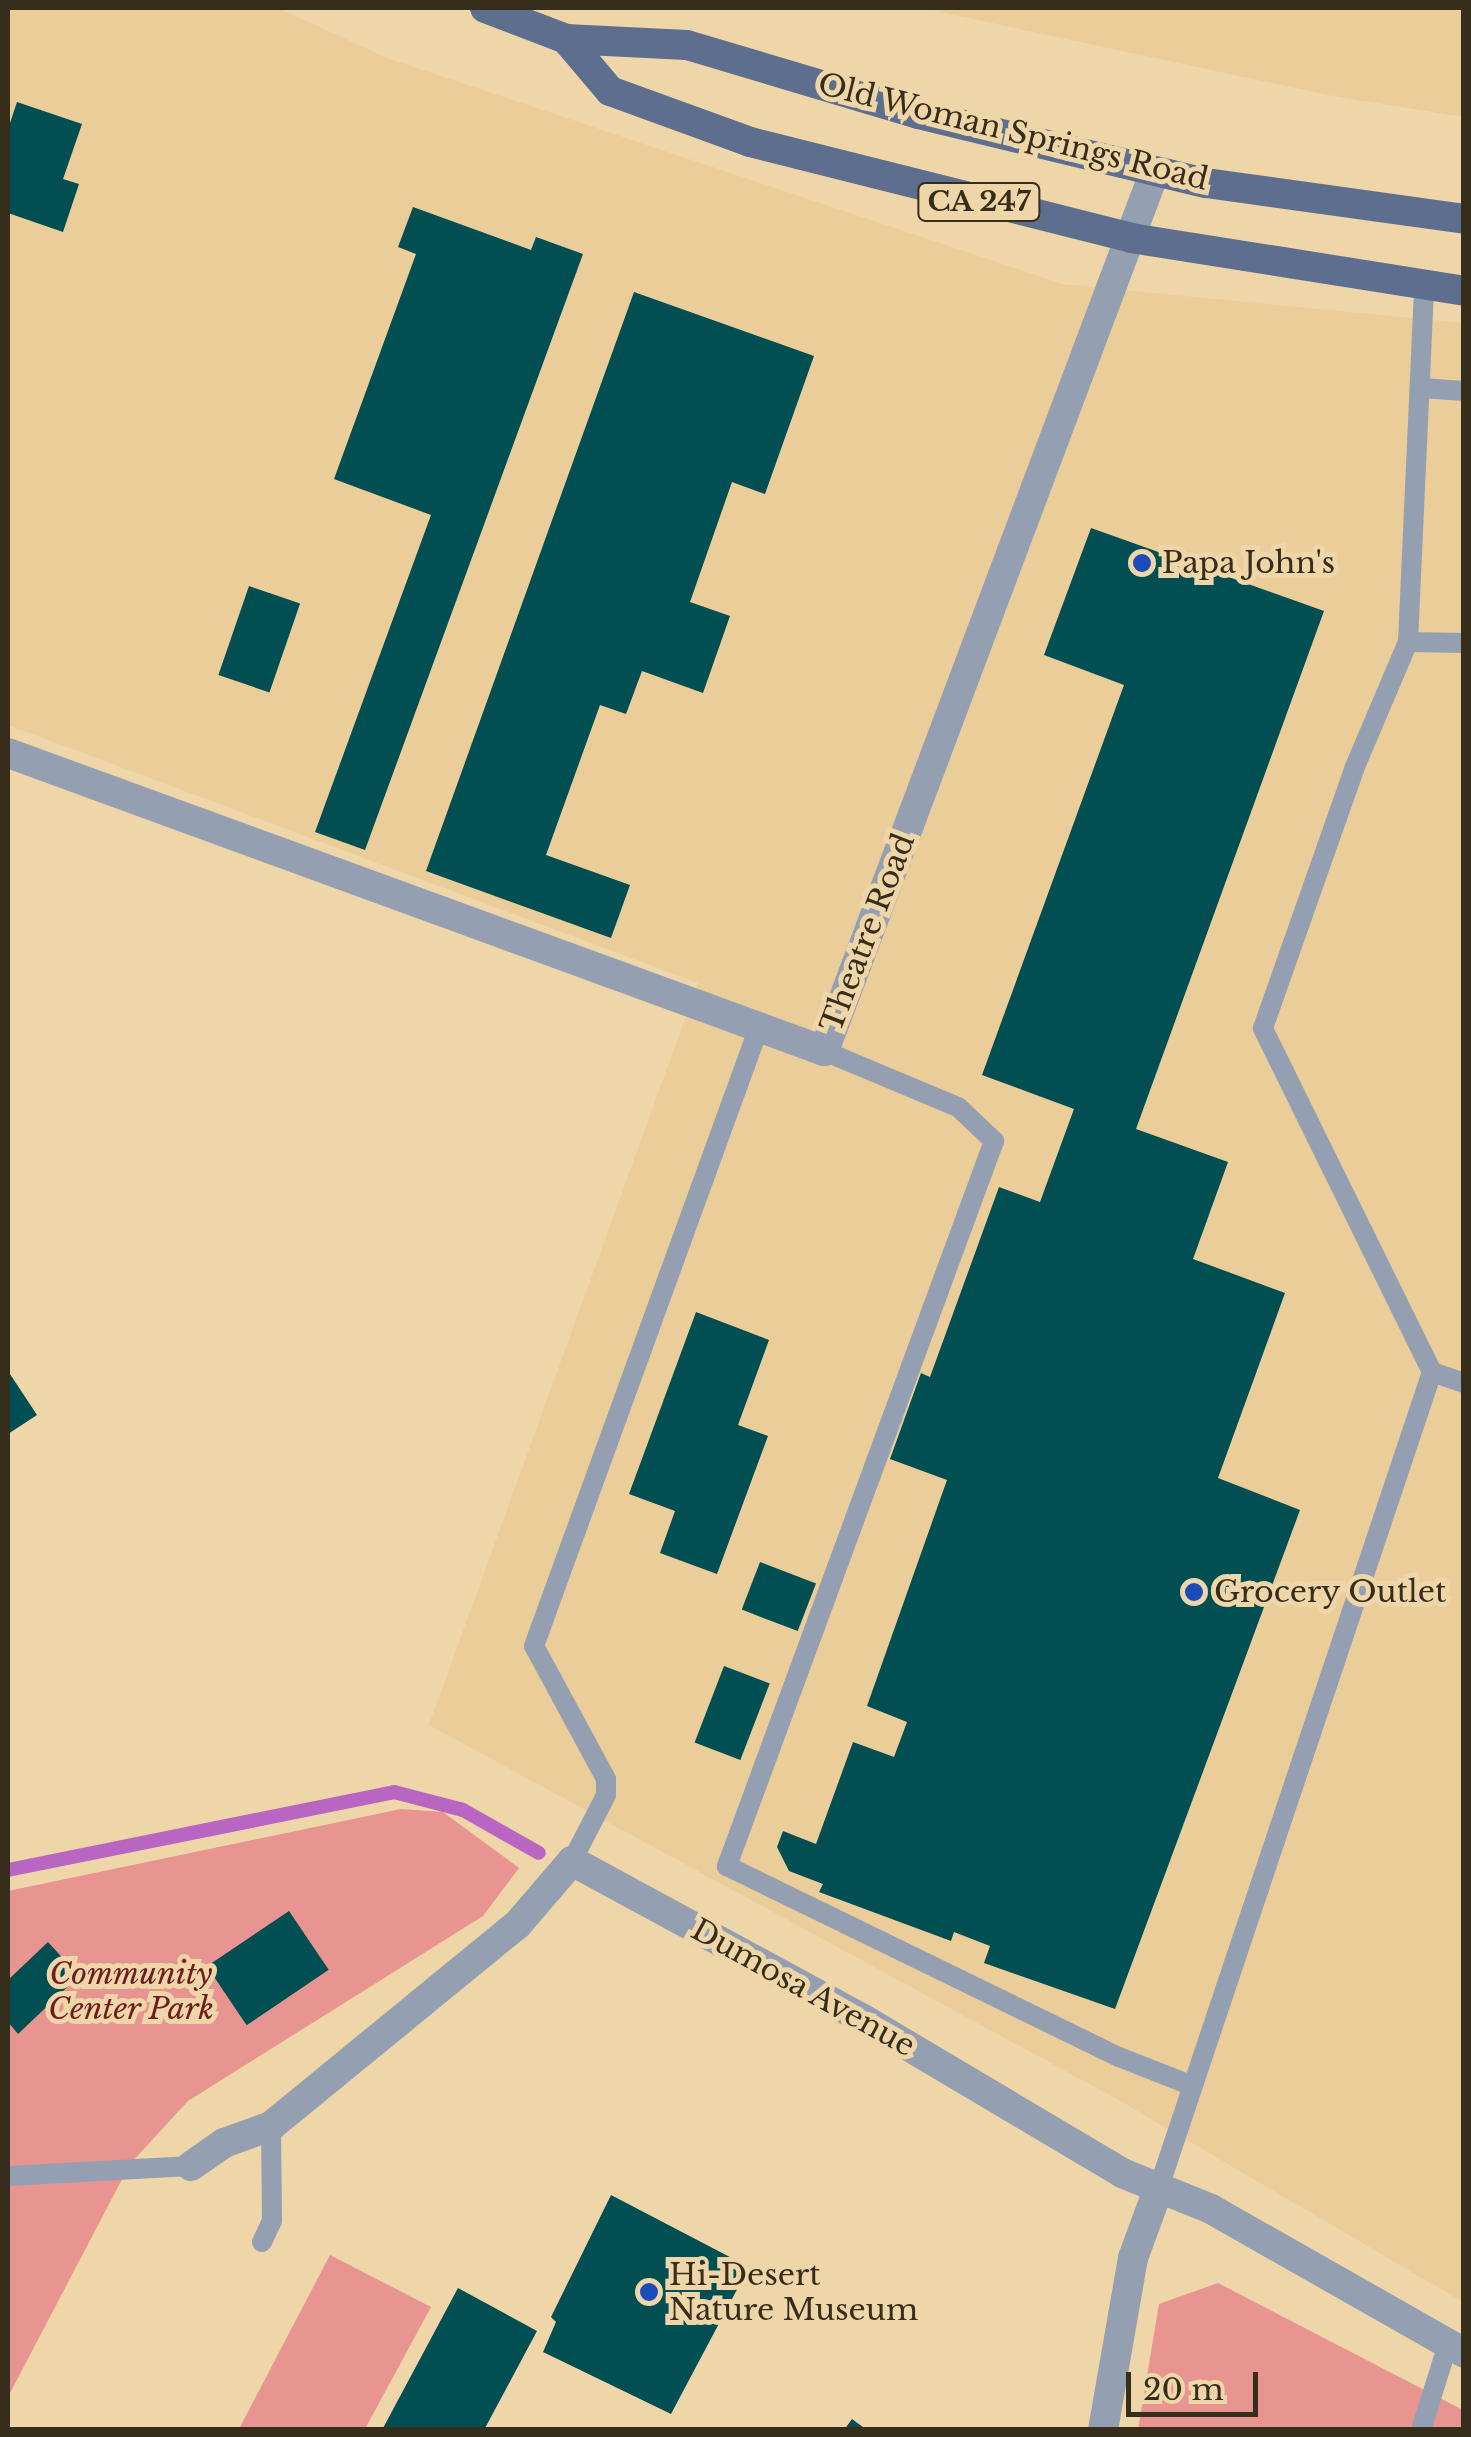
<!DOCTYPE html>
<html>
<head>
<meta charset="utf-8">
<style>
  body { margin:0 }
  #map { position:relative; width:1471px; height:2437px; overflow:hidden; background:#eed6a9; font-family:"Libre Baskerville",serif }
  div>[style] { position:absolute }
  .built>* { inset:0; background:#eacd99 }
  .green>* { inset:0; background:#e89490 }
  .stream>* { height:14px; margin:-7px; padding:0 7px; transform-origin:7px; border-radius:7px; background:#b966c3 }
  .building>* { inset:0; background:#014e53; transform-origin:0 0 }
  .lane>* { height:20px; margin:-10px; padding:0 10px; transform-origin:10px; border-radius:10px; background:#959fb2 }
  .street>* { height:30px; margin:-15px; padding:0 15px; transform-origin:15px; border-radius:15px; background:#959fb2 }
  .primary>* { height:30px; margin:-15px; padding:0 15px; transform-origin:15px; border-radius:15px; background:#5d6e8f }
  .dots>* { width:28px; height:28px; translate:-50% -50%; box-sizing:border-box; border:5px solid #eed6a9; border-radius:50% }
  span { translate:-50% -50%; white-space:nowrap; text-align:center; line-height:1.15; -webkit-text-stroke:10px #eed6a9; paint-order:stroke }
  .shield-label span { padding:2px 8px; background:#eed6a9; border:2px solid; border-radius:8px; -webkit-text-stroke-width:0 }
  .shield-label { font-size:28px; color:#372d1b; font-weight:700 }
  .street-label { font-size:30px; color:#372d1b }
  .poi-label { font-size:30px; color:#372d1b }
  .left { translate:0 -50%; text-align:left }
  .park-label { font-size:30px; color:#6d1c1f; font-style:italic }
  .frame { position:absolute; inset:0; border:10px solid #372d1b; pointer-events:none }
  .scale { position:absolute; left:1126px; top:2372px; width:132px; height:45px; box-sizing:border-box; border:5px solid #372d1b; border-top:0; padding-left:12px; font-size:30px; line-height:35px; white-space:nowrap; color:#372d1b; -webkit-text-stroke:8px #eed6a9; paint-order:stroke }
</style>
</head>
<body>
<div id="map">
  <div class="built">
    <i style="clip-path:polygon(8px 8px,278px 8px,387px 58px,1062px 284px,1463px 323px,1463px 2302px,1117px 2099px,429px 1725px,698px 983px,8px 725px)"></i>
    <i style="clip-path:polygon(922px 8px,1463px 8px,1463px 117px,1333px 96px)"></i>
  </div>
  <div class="green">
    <i style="clip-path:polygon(401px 1809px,443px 1812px,519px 1868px,483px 1916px,188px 2101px,130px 2164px,8px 2397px,8px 1891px)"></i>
    <i style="clip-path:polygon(330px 2255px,431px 2307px,365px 2429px,239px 2429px)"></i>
    <i style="clip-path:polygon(1218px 2283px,1463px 2410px,1463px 2429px,1138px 2430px,1159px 2304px)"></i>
  </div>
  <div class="stream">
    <i style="left:8px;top:1870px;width:394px;rotate:-11.4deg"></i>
    <i style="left:394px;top:1792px;width:71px;rotate:14.6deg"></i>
    <i style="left:463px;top:1810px;width:87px;rotate:29.5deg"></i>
  </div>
  <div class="building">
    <i style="clip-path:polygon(17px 102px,82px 124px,63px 179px,79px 184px,63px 232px,8px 213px,8px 129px)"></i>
    <i style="clip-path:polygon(413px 207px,531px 250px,536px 237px,583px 254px,365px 850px,315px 832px,431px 515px,334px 479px,416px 254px,398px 247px)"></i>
    <i style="clip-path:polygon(634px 292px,814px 356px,765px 494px,732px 482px,690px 602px,730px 616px,703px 693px,642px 671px,626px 714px,600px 705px,546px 855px,630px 885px,611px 938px,426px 871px)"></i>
    <i style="clip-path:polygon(1091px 528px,1324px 611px,1136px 1129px,1228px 1162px,1193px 1259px,1285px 1293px,1218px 1478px,1300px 1510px,1115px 2009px,984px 1963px,990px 1946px,954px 1932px,951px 1941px,819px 1892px,823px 1884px,789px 1871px,777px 1847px,783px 1831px,816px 1844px,853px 1742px,894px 1757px,907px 1722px,867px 1706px,947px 1480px,890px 1459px,921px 1373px,930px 1377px,999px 1187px,1040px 1202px,1074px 1109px,982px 1075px,1124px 685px,1044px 655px)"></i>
    <i style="left:249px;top:586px;width:54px;height:94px;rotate:19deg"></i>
    <i style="clip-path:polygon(696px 1312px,769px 1340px,738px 1425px,768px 1436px,717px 1574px,660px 1553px,675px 1511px,629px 1494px)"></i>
    <i style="clip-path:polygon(8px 1371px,37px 1415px,8px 1434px)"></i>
    <i style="left:760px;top:1562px;width:60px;height:51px;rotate:21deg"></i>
    <i style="left:724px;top:1666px;width:49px;height:82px;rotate:21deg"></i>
    <i style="left:289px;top:1911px;width:71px;height:99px;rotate:56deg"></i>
    <i style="clip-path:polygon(48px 1942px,79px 1976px,18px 2034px,8px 2022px,8px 1980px)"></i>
    <i style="clip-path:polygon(611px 2195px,749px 2267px,671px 2414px,543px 2352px,556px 2322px,551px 2317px)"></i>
    <i style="clip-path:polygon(458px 2288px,537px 2331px,484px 2430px,382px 2430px)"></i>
    <i style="clip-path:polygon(852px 2419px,867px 2430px,844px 2430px)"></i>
  </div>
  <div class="lane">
    <i style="left:1422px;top:388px;width:42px;rotate:4.1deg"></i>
    <i style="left:1408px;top:642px;width:56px;rotate:1deg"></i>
    <i style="left:824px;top:1051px;width:145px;rotate:22.7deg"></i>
    <i style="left:958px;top:1107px;width:50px;rotate:43.4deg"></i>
    <i style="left:994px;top:1141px;width:773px;rotate:110.22deg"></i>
    <i style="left:727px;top:1866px;width:436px;rotate:26deg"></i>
    <i style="left:1119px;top:2057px;width:79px;rotate:21.4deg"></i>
    <i style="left:1432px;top:1372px;width:34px;rotate:19deg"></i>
    <i style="left:572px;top:1861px;width:74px;rotate:-62.7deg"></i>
    <i style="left:606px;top:1795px;width:16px;rotate:-90deg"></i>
    <i style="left:606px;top:1779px;width:151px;rotate:-118.4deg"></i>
    <i style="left:534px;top:1646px;width:659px;rotate:-70.02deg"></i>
    <i style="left:8px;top:2176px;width:183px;rotate:-3.1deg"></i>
    <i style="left:1159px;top:2187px;width:860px;rotate:-71.48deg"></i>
    <i style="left:1432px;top:1372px;width:383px;rotate:-116.2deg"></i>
    <i style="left:1263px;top:1028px;width:275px;rotate:-70.6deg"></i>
    <i style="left:1354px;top:769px;width:138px;rotate:-67deg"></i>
    <i style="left:1408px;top:642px;width:355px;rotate:-87.4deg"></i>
    <i style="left:262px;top:2242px;width:23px;rotate:-65deg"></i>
    <i style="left:272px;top:2221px;width:95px;rotate:-90.6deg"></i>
    <i style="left:1421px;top:2430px;width:90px;rotate:-72.6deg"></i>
  </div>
  <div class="street">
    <i style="left:8px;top:753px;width:869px;rotate:20.06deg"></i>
    <i style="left:824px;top:1051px;width:940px;rotate:-69.39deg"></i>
    <i style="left:191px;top:2166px;width:40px;rotate:-34.9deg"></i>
    <i style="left:224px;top:2143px;width:50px;rotate:-19.9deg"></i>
    <i style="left:271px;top:2126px;width:318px;rotate:-39.3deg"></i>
    <i style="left:517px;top:1925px;width:84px;rotate:-49.3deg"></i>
    <i style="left:572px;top:1861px;width:331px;rotate:28.5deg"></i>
    <i style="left:863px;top:2019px;width:301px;rotate:30.7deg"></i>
    <i style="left:1122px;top:2173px;width:96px;rotate:22deg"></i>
    <i style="left:1211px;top:2209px;width:291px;rotate:29.6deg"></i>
    <i style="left:1103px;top:2430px;width:175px;rotate:-80.1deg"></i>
    <i style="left:1133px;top:2258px;width:76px;rotate:-69.9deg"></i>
  </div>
  <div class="primary">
    <i style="left:485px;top:8px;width:87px;rotate:20.9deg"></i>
    <i style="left:566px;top:39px;width:121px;rotate:2.8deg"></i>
    <i style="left:687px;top:45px;width:241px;rotate:16.6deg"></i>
    <i style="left:918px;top:114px;width:296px;rotate:13.5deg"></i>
    <i style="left:1206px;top:183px;width:260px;rotate:7.9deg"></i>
    <i style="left:566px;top:39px;width:68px;rotate:49.8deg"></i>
    <i style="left:610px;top:91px;width:149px;rotate:20deg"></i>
    <i style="left:750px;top:142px;width:393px;rotate:14.1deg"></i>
    <i style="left:1131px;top:238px;width:337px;rotate:9deg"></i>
  </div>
  <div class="dots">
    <i style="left:1142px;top:563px;background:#1a4bb8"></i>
    <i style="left:1194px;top:1592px;background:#1a4bb8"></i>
    <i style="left:649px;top:2292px;background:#1a4bb8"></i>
  </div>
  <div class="shield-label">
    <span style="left:979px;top:202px">CA 247</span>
  </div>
  <div class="street-label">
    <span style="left:1013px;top:132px;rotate:14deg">Old Woman Springs Road</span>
    <span style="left:868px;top:933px;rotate:-69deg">Theatre Road</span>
    <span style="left:803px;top:1988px;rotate:29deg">Dumosa Avenue</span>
  </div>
  <div class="poi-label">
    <span class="left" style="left:1162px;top:563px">Papa John's</span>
    <span class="left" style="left:1214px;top:1592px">Grocery Outlet</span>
    <span class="left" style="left:669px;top:2292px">Hi-Desert<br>Nature Museum</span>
  </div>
  <div class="park-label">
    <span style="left:131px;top:1991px">Community<br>Center Park</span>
  </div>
  <div class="frame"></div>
  <div class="scale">20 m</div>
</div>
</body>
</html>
